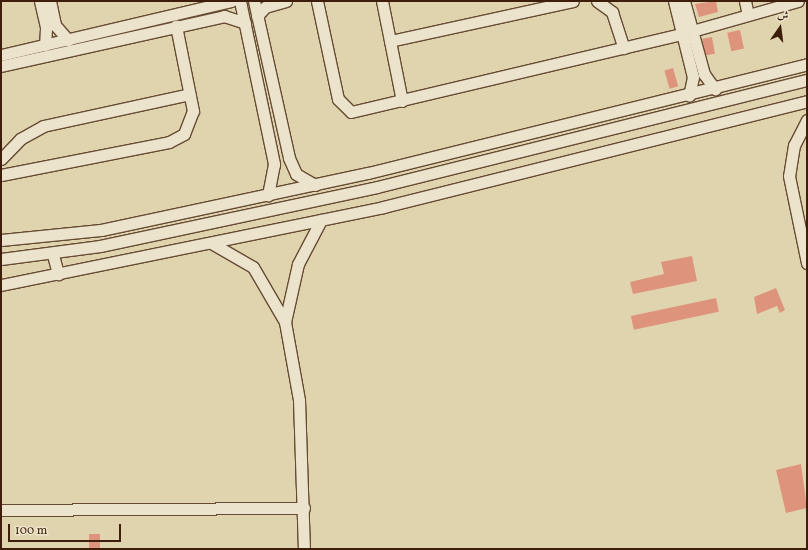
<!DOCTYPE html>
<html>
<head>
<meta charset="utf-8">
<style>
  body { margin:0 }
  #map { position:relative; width:808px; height:550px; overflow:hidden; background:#e0d4af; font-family:Vollkorn,Amiri,serif }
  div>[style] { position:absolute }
  .building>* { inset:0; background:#de947c; transform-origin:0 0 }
  .roads { filter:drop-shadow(1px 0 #664b33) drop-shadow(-1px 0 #664b33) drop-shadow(0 1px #664b33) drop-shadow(0 -1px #664b33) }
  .minor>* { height:11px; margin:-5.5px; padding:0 5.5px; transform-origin:5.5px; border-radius:5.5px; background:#ebe3cb }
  span { translate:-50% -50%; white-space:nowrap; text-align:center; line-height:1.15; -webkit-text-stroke:3px #ebe3cb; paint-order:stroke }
  .frame { position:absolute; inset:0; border:2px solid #3e1d0a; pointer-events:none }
  .north { position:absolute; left:760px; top:8px; width:40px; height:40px; -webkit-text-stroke:3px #ebe3cb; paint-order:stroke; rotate:14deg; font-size:11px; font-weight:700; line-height:16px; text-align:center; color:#3e1d0a }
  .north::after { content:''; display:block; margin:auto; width:14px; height:18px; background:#3e1d0a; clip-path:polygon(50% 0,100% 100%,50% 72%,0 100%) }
  .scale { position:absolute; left:8px; top:524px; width:113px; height:18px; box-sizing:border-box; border:2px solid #3e1d0a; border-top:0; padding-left:5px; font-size:12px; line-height:14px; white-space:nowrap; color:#3e1d0a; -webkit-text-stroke:3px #ebe3cb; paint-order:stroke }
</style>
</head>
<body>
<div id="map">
  <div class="building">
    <i style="clip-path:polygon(716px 1px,718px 12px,699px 17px,695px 4px)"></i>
    <i style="left:740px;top:30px;width:19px;height:13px;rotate:78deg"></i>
    <i style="left:712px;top:37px;width:17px;height:10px;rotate:80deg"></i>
    <i style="left:673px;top:68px;width:19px;height:9px;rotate:74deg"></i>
    <i style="clip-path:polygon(692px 256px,697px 281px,633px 294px,630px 282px,664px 274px,661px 262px)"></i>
    <i style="clip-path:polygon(776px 288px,785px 310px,780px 313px,777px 306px,757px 314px,754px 297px)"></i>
    <i style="left:716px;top:298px;width:14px;height:87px;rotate:78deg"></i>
    <i style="clip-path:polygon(801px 464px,807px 508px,786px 513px,776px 470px)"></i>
    <i style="left:89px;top:534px;width:11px;height:15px"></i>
  </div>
  <div class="roads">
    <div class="minor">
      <i style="left:40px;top:1px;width:28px;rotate:77deg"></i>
      <i style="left:46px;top:28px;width:17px;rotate:93deg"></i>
      <i style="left:50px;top:1px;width:25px;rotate:78deg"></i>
      <i style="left:55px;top:25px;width:20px;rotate:49deg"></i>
      <i style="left:240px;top:1px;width:167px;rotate:78.2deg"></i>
      <i style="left:274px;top:164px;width:32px;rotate:101deg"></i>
      <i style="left:254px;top:1px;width:161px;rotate:77.4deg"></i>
      <i style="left:289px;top:158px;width:17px;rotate:66deg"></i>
      <i style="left:296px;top:174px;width:22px;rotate:30deg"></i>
      <i style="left:317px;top:1px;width:100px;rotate:77.9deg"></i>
      <i style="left:338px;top:99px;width:18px;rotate:45deg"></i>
      <i style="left:351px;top:112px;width:340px;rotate:-13.3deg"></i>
      <i style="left:382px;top:1px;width:102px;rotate:78.7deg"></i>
      <i style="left:597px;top:1px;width:19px;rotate:36deg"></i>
      <i style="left:612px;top:12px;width:38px;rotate:72deg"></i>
      <i style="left:674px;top:1px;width:78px;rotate:76deg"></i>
      <i style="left:693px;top:77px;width:19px;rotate:102deg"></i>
      <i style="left:684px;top:1px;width:76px;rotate:74.7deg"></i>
      <i style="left:704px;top:74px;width:19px;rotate:54deg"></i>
      <i style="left:745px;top:1px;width:14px;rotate:78deg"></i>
      <i style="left:257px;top:16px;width:12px;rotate:-48deg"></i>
      <i style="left:265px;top:7px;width:22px;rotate:-16deg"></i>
      <i style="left:692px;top:31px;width:110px;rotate:-15.8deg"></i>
      <i style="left:390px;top:41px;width:187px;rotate:-12.3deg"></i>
      <i style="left:1px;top:55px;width:237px;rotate:-13.2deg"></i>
      <i style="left:1px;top:66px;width:229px;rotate:-12.6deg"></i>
      <i style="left:224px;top:16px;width:22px;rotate:18deg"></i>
      <i style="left:807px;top:120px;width:28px;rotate:117deg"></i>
      <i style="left:794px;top:145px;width:31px;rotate:99deg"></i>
      <i style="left:789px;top:176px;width:89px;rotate:78.3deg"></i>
      <i style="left:1px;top:159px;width:28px;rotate:-46deg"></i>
      <i style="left:20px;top:139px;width:26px;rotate:-29deg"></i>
      <i style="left:43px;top:126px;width:150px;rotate:-12.3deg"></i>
      <i style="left:1px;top:175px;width:171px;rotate:-11.1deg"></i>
      <i style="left:169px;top:142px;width:17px;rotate:-28deg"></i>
      <i style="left:184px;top:134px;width:25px;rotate:-69deg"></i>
      <i style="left:193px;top:111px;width:87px;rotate:-101.3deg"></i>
      <i style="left:1px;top:240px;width:100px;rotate:-5.7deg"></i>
      <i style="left:101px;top:230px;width:273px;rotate:-12.1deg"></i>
      <i style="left:368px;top:173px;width:452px;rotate:-13.9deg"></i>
      <i style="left:213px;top:244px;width:46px;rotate:29.9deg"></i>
      <i style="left:253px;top:267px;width:64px;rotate:59.8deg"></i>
      <i style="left:285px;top:322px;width:79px;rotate:79.8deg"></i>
      <i style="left:299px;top:400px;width:149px;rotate:88.1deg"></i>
      <i style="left:53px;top:255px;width:20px;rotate:75deg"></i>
      <i style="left:1px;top:259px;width:100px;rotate:-7.5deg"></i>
      <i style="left:100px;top:246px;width:283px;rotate:-12deg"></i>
      <i style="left:377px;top:187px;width:443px;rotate:-14deg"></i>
      <i style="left:1px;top:285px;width:390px;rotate:-11.5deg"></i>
      <i style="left:383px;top:207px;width:437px;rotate:-14deg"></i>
      <i style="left:285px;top:322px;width:59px;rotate:-77.4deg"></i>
      <i style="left:298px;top:264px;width:50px;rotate:-62.4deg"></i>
      <i style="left:1px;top:510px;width:303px;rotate:-0.4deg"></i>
    </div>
  </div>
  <div class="frame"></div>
  <div class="north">ش</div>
  <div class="scale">100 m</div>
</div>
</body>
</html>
